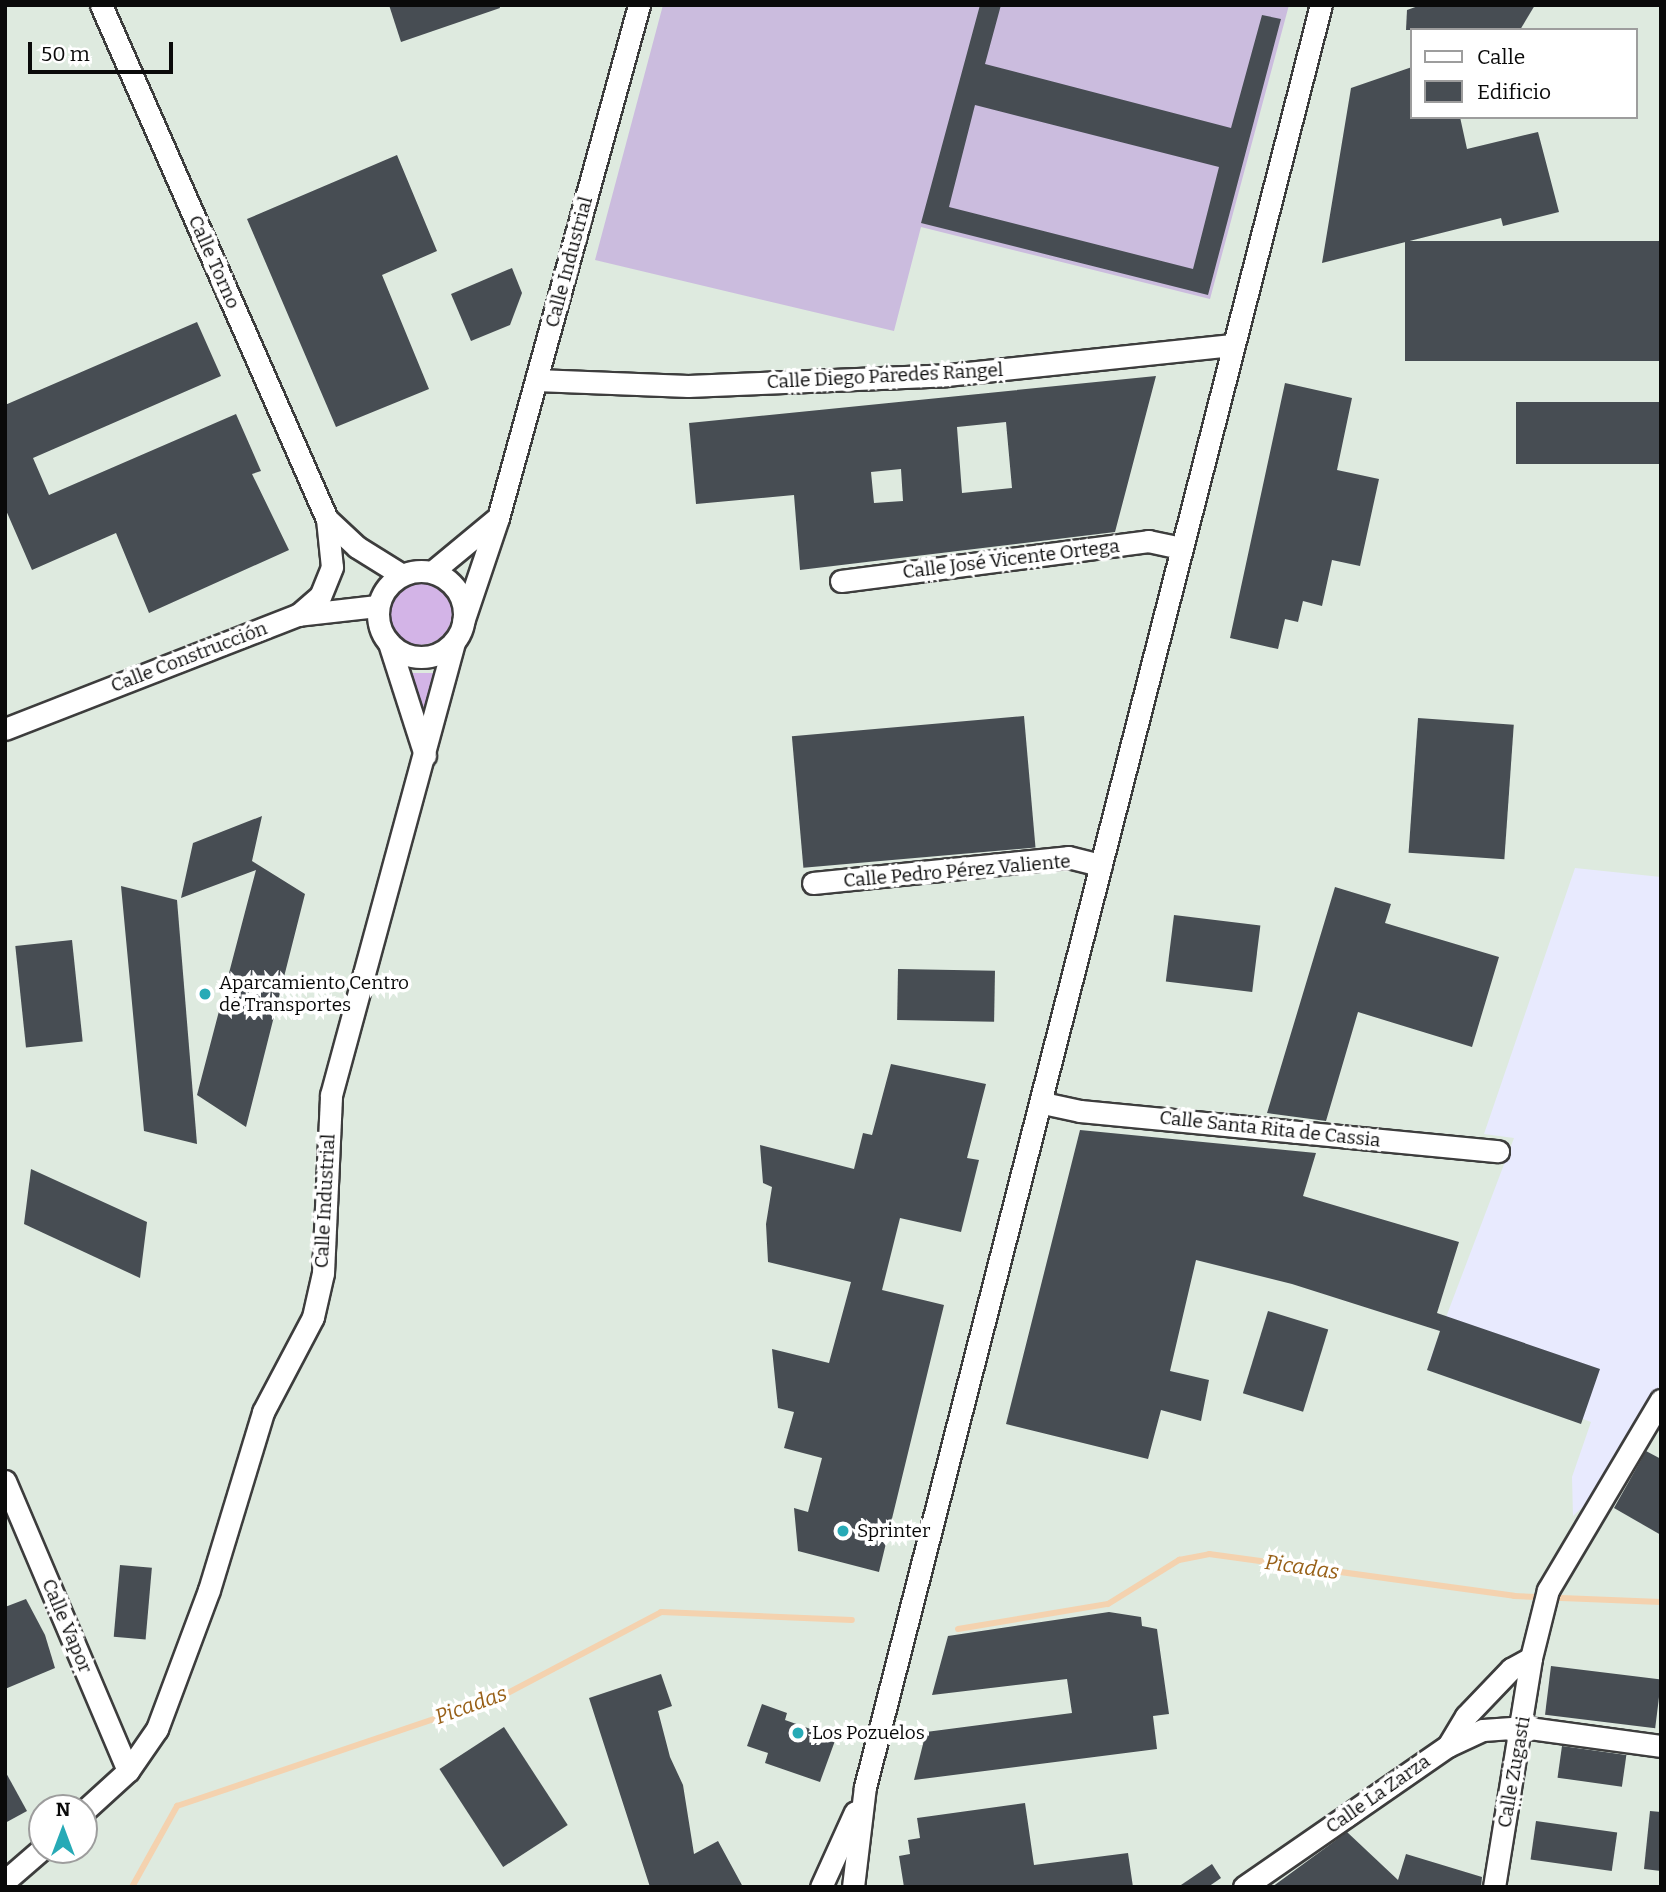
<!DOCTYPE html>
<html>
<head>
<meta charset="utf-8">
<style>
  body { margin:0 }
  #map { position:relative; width:1666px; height:1892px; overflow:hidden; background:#e8eafe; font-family:Bitter,serif }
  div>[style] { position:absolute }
  .industrial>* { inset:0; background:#deeadf }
  .green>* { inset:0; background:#d3b4e7 }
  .round { border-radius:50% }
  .cemetery>* { inset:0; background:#cbbcde }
  .stream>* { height:6px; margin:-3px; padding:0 3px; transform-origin:3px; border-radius:3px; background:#f4d2af }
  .building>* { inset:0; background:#474d53; transform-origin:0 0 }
  .roads { filter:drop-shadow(2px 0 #3d3d3d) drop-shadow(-2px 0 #3d3d3d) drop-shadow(0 2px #3d3d3d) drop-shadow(0 -2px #3d3d3d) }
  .minor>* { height:21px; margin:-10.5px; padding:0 10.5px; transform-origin:10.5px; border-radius:10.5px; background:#fff }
  .minor>.ring { margin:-10.5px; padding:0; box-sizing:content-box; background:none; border:21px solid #fff; border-radius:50% }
  .dots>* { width:19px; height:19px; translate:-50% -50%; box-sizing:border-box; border:4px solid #fff; border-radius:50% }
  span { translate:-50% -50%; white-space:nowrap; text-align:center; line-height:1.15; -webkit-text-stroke:7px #fff; paint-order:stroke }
  .street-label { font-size:19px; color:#0a0a0a }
  .poi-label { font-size:19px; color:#0a0a0a }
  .left { translate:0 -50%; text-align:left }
  .water-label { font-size:21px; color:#986018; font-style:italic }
  .frame { position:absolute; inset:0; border:7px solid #0a0a0a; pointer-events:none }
  .legend { position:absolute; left:1410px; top:28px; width:228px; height:91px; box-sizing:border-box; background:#fff; border:2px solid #9d9d9d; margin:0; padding:9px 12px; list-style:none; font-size:21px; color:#0a0a0a }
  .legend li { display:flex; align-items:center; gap:14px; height:35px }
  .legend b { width:35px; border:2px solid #9d9d9d }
  .north { position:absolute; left:28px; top:1794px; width:70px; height:70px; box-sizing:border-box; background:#fff; border:2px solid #9d9d9d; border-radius:50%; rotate:0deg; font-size:19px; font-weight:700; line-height:28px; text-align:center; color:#0a0a0a }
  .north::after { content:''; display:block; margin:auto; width:24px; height:32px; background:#27aab6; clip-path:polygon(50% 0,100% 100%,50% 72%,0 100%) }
  .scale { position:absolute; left:28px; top:42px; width:145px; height:32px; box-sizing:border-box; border:4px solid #0a0a0a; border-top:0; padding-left:9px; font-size:21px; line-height:24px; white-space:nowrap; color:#0a0a0a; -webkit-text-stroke:5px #fff; paint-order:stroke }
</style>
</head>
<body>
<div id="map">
  <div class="industrial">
    <i style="clip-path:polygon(evenodd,5px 5px,1661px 5px,1661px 877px,1575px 868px,1484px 1134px,1514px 1138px,1429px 1362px,1591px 1422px,1572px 1477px,1573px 1516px,1595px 1496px,1661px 1385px,1661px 1887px,5px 1887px,5px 5px,1412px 30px,1636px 30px,1636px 117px,1412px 117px,1412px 30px,5px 5px,42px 1808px,84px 1808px,84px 1850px,42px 1850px,42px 1808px)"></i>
  </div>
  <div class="green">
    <i class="round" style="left:388px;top:581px;width:64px;height:64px"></i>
    <i style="clip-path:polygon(409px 673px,436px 673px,426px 716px,418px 716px)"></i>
  </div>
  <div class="cemetery">
    <i style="clip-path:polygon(663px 5px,1289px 5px,1210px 299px,921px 227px,894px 331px,595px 260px)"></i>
  </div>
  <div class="stream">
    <i style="left:958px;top:1629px;width:152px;rotate:-9.5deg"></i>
    <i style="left:1108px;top:1604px;width:84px;rotate:-31.8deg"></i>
    <i style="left:1179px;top:1560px;width:31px;rotate:-11deg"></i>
    <i style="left:1209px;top:1554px;width:308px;rotate:7.8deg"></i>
    <i style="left:1514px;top:1596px;width:147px;rotate:2.3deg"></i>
    <i style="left:132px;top:1887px;width:93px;rotate:-60.9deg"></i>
    <i style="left:177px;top:1806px;width:343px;rotate:-18.7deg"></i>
    <i style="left:502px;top:1696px;width:180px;rotate:-27.8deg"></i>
    <i style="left:661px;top:1612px;width:191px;rotate:2.4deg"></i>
  </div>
  <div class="building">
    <i style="clip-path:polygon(389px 5px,499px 5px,500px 8px,401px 42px)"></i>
    <i style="clip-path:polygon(evenodd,980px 5px,1001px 5px,985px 64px,1231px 128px,1262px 15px,1281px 19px,1208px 295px,921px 223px,980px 5px,975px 105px,1219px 167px,1193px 269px,949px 207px,975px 105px)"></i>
    <i style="clip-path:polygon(1421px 5px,1535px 5px,1520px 30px,1406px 30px,1407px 10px)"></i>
    <i style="clip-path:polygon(1412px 67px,1412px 117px,1460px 117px,1467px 149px,1538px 132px,1559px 212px,1503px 226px,1501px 218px,1322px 263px,1351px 88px)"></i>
    <i style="clip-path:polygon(397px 155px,437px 251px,382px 275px,429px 389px,336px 427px,247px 219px)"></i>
    <i style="left:1661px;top:241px;width:120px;height:256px;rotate:90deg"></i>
    <i style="clip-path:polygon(512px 268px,522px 293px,510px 325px,471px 341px,451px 294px)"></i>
    <i style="clip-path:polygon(197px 322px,221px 376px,33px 458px,49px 495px,236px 414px,261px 471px,252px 474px,289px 550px,149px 613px,116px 533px,32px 570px,5px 508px,5px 405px)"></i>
    <i style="clip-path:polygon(evenodd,1156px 376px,1115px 532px,800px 570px,794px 495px,696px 504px,689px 423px,1156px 376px,1006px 422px,1012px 488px,962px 493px,957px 427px,1006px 422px,1156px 376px,901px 469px,903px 501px,874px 503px,871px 472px,901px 469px)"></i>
    <i style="clip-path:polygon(1285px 383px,1352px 398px,1337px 470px,1379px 479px,1360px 566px,1332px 560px,1322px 606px,1303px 601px,1298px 622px,1285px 619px,1278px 649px,1230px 638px)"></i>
    <i style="left:1661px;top:402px;width:62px;height:145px;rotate:90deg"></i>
    <i style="left:1024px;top:716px;width:132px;height:233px;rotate:85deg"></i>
    <i style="left:1418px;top:718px;width:96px;height:135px;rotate:4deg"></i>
    <i style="clip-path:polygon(262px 816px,252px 861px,305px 894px,246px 1127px,197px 1095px,256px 870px,181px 898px,193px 843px)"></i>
    <i style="clip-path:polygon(121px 886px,177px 900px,197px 1144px,144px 1131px)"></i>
    <i style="clip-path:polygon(1335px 887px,1391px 904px,1385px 923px,1499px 957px,1472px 1047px,1358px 1012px,1326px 1121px,1267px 1113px)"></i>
    <i style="left:1174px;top:915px;width:87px;height:67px;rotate:7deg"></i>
    <i style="left:72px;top:940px;width:102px;height:57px;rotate:84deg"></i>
    <i style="left:898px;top:969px;width:97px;height:51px;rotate:1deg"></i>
    <i style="clip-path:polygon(891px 1064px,986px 1084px,967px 1158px,979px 1160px,961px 1232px,900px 1218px,882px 1290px,944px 1305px,879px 1572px,798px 1551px,794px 1508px,808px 1512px,822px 1458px,784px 1448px,794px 1412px,778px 1408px,772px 1349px,829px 1363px,851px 1282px,768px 1262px,766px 1224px,772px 1187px,763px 1183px,760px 1145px,854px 1169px,863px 1133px,872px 1135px)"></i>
    <i style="clip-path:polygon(1080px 1130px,1316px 1153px,1303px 1196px,1459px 1242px,1437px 1313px,1600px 1369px,1581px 1424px,1427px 1370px,1440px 1331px,1292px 1284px,1196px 1260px,1170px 1371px,1209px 1380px,1201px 1421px,1161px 1410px,1148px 1459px,1006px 1424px)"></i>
    <i style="clip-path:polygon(31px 1169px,147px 1222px,140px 1278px,24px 1224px)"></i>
    <i style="left:1268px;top:1311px;width:63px;height:86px;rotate:17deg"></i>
    <i style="clip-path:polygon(1646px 1451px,1661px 1459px,1661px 1535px,1614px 1508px)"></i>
    <i style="left:120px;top:1565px;width:32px;height:72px;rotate:5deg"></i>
    <i style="clip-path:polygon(26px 1599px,45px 1635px,55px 1668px,5px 1689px,5px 1607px)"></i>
    <i style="clip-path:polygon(1109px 1612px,1141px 1617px,1142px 1626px,1157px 1629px,1169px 1714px,1153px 1716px,1157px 1749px,914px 1780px,926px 1732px,1072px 1713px,1067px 1679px,932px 1695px,948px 1636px)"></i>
    <i style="left:1551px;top:1666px;width:111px;height:49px;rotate:7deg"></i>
    <i style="clip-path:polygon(661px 1674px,672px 1706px,658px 1711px,670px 1757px,683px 1785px,694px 1854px,718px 1841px,743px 1887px,650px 1887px,589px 1698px)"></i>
    <i style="clip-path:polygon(762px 1704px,787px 1713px,785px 1720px,836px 1738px,820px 1782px,765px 1763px,768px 1753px,747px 1746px)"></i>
    <i style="left:504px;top:1727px;width:117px;height:77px;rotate:57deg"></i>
    <i style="left:1562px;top:1746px;width:65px;height:32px;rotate:8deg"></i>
    <i style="clip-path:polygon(5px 1771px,27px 1811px,5px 1823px)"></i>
    <i style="clip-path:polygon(1025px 1803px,1034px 1865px,1128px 1853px,1133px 1887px,904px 1887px,899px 1856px,910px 1854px,908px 1840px,920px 1838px,917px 1818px)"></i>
    <i style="clip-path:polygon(1650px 1811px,1661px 1812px,1661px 1871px,1644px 1869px)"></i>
    <i style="left:1536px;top:1821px;width:82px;height:39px;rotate:8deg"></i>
    <i style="clip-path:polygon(1347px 1832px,1398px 1880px,1406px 1854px,1482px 1877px,1481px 1887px,1272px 1887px)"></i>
    <i style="clip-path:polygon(1212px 1864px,1221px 1878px,1208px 1887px,1178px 1887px)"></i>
  </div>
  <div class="roads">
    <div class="minor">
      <i style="left:101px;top:5px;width:561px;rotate:66.27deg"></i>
      <i style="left:327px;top:519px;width:48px;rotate:84.1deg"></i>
      <i style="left:332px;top:567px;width:31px;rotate:112deg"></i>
      <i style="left:320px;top:596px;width:29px;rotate:139deg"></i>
      <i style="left:536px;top:380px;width:152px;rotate:2.3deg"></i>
      <i style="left:688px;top:386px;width:259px;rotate:-2.4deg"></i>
      <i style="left:947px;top:375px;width:288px;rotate:-6deg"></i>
      <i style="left:327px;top:519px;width:41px;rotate:43deg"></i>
      <i style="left:357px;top:547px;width:53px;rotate:31.9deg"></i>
      <i class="ring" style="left:378px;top:571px;width:65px;height:65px"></i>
      <i style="left:432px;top:572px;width:83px;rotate:-39.6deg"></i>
      <i style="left:841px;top:581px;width:310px;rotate:-7.4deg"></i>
      <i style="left:1148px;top:541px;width:33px;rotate:12deg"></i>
      <i style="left:463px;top:622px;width:110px;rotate:-71.4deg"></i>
      <i style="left:498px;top:518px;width:532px;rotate:-74.63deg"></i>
      <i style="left:389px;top:643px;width:118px;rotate:72.2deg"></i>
      <i style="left:5px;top:729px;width:314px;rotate:-21.3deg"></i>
      <i style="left:298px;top:615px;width:80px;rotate:-6.5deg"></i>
      <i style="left:813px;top:883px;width:256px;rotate:-5.8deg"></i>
      <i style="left:1068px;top:857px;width:34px;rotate:14deg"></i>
      <i style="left:1043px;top:1103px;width:38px;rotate:12deg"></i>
      <i style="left:1080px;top:1111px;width:420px;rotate:5.5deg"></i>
      <i style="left:5px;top:1481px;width:315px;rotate:67deg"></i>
      <i style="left:1448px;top:1746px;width:35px;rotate:-59deg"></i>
      <i style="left:1466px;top:1716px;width:65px;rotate:-46.2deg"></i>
      <i style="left:1511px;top:1669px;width:23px;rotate:-29deg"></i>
      <i style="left:84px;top:1811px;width:59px;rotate:-42.3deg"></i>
      <i style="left:128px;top:1771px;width:51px;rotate:-55.4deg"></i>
      <i style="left:157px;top:1729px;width:148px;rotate:-69.5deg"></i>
      <i style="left:209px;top:1590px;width:186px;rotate:-73.1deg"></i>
      <i style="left:263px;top:1412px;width:107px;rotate:-62.2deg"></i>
      <i style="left:313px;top:1317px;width:45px;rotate:-77.2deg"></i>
      <i style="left:323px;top:1273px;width:178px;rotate:-87.4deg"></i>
      <i style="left:331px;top:1095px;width:469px;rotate:-74.8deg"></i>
      <i style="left:5px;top:1881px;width:49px;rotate:-40.9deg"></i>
      <i style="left:821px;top:1887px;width:82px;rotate:-65.6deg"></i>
      <i style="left:853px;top:1887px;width:101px;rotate:-83.2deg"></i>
      <i style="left:865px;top:1787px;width:1839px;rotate:-75.65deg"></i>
      <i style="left:1244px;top:1887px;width:248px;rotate:-34.7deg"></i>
      <i style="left:1448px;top:1746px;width:38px;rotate:-25deg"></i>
      <i style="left:1483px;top:1730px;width:39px;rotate:-4deg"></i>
      <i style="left:1522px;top:1727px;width:140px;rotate:7.8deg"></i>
      <i style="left:1494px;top:1887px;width:232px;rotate:-80.8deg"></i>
      <i style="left:1531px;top:1658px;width:70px;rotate:-76deg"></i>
      <i style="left:1548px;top:1590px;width:221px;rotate:-59.3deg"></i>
    </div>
  </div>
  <div class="dots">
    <i style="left:205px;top:994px;background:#27aab6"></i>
    <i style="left:843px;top:1531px;background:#27aab6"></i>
    <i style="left:798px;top:1733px;background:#27aab6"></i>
  </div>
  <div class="street-label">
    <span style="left:214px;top:262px;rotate:66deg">Calle Torno</span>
    <span style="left:569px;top:262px;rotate:-75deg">Calle Industrial</span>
    <span style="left:885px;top:376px;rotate:-3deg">Calle Diego Paredes Rangel</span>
    <span style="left:1011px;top:559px;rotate:-7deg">Calle José Vicente Ortega</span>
    <span style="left:189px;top:657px;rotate:-21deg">Calle Construcción</span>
    <span style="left:957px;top:871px;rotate:-5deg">Calle Pedro Pérez Valiente</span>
    <span style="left:1270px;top:1129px;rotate:6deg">Calle Santa Rita de Cassia</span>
    <span style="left:325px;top:1201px;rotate:-87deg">Calle Industrial</span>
    <span style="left:67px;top:1626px;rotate:67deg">Calle Vapor</span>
    <span style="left:1514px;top:1772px;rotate:-80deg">Calle Zugasti</span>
    <span style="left:1378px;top:1794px;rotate:-35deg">Calle La Zarza</span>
  </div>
  <div class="poi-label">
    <span class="left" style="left:219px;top:994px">Aparcamiento Centro<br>de Transportes</span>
    <span class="left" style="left:857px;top:1531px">Sprinter</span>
    <span class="left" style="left:812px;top:1733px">Los Pozuelos</span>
  </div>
  <div class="water-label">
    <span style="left:1302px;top:1567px;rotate:8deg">Picadas</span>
    <span style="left:471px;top:1705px;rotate:-20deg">Picadas</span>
  </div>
  <div class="frame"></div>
  <ul class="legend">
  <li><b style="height:9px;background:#fff"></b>Calle</li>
  <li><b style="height:19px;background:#474d53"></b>Edificio</li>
  </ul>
  <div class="north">N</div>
  <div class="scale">50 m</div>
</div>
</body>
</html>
